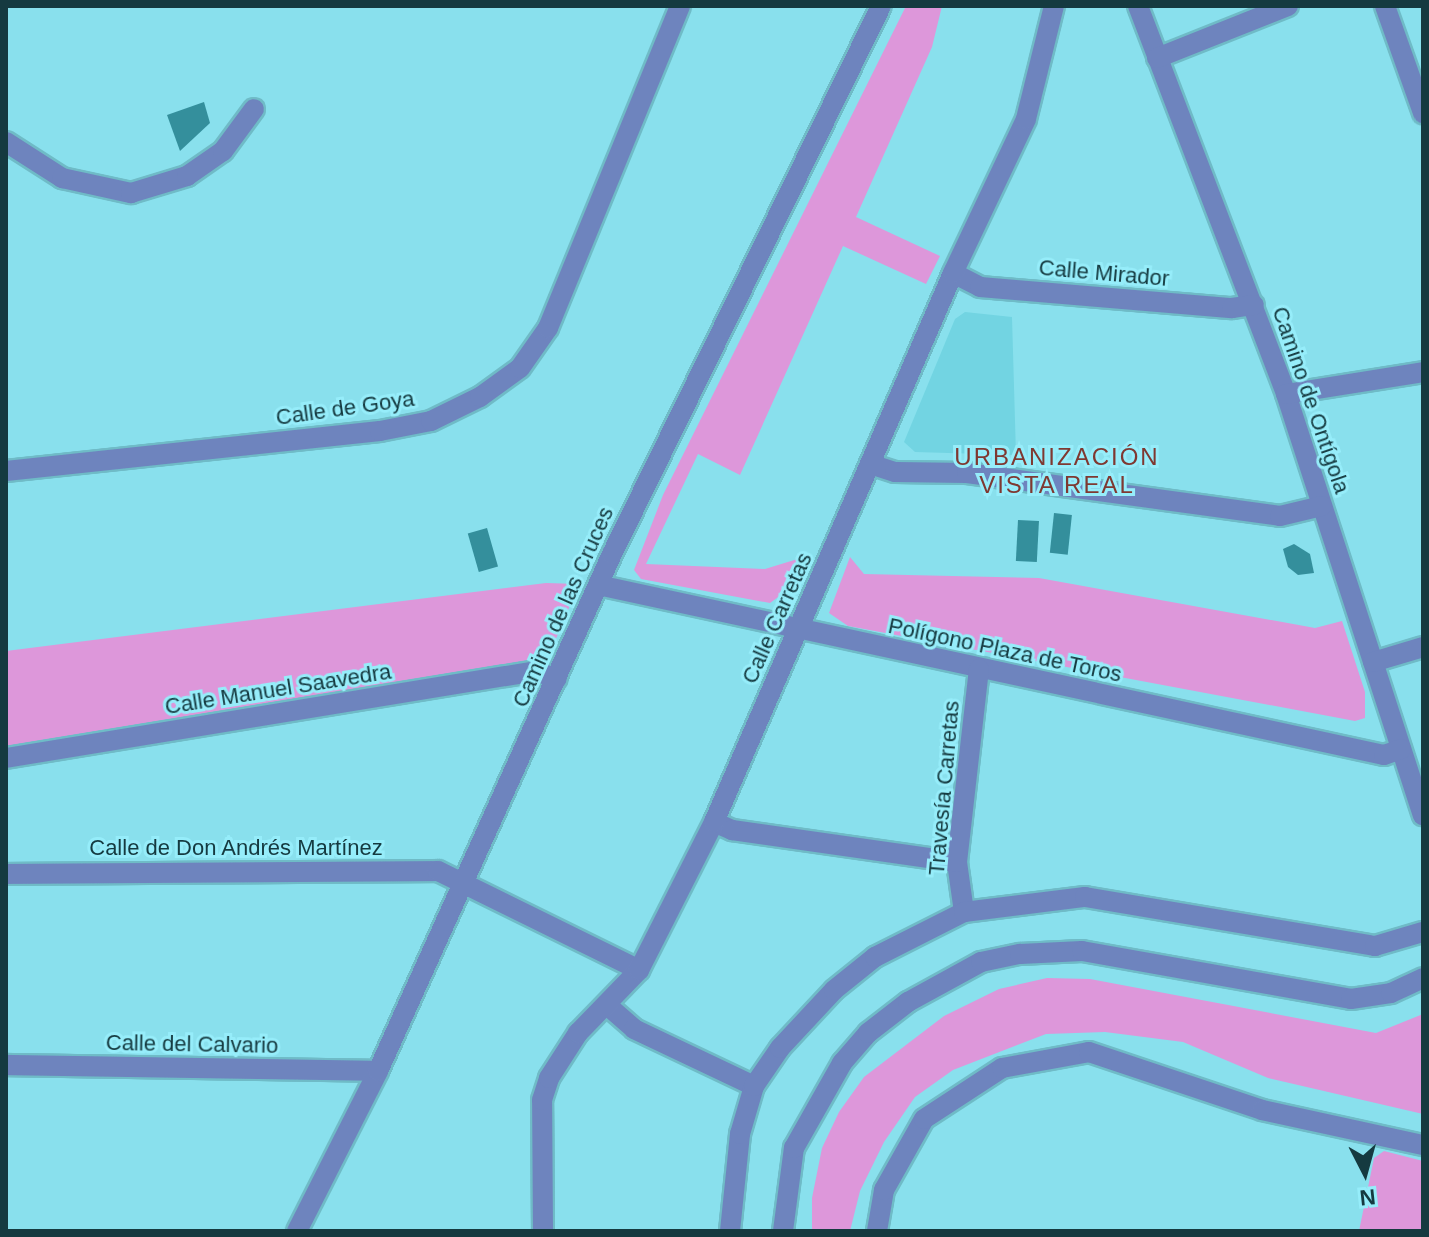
<!DOCTYPE html>
<html>
<head>
<meta charset="utf-8">
<style>
  body { margin:0 }
  #map { position:relative; width:1429px; height:1237px; overflow:hidden; background:#89e0ed; font-family:Helvetica,sans-serif }
  div>[style] { position:absolute }
  .built>* { inset:0; background:#72d4e2 }
  .green>* { inset:0; background:#dd97da }
  .water>* { inset:0; background:#348f9c; transform-origin:0 0 }
  .roads { filter:drop-shadow(2px 0 #6fbbc7) drop-shadow(-2px 0 #6fbbc7) drop-shadow(0 2px #6fbbc7) drop-shadow(0 -2px #6fbbc7) }
  .minor>* { height:20px; margin:-10px; padding:0 10px; transform-origin:10px; border-radius:10px; background:#6e84be }
  span { translate:-50% -50%; white-space:nowrap; text-align:center; line-height:1.15; -webkit-text-stroke:6px #96edfa; paint-order:stroke }
  .street-label { font-size:22px; color:#153a40 }
  .neighbourhood-label { font-size:24px; color:#7f3831; letter-spacing:2px }
  .frame { position:absolute; inset:0; border:8px solid #153a40; pointer-events:none }
  .north { position:absolute; left:1325px; top:1133px; width:80px; height:80px; -webkit-text-stroke:6px #96edfa; paint-order:stroke; rotate:174deg; font-size:22px; font-weight:700; line-height:32px; text-align:center; color:#153a40 }
  .north::after { content:''; display:block; margin:auto; width:28px; height:36px; background:#153a40; clip-path:polygon(50% 0,100% 100%,50% 72%,0 100%) }
</style>
</head>
<body>
<div id="map">
  <div class="built">
    <i style="clip-path:polygon(965px 312px,1012px 317px,1016px 455px,915px 452px,904px 442px,955px 319px)"></i>
  </div>
  <div class="green">
    <i style="clip-path:polygon(906px 6px,942px 6px,932px 47px,856px 217px,940px 256px,926px 284px,843px 246px,740px 475px,698px 454px,646px 564px,765px 569px,804px 557px,792px 587px,770px 603px,641px 579px,634px 570px,663px 495px)"></i>
    <i style="clip-path:polygon(850px 557px,864px 574px,1039px 578px,1315px 628px,1342px 621px,1365px 692px,1365px 718px,1355px 721px,848px 626px,829px 613px)"></i>
    <i style="clip-path:polygon(546px 583px,579px 584px,547px 660px,6px 747px,6px 651px)"></i>
    <i style="clip-path:polygon(1047px 978px,1090px 979px,1376px 1033px,1423px 1014px,1423px 1114px,1268px 1078px,1183px 1042px,1105px 1032px,1046px 1034px,953px 1070px,915px 1097px,884px 1142px,860px 1191px,850px 1231px,812px 1231px,812px 1198px,822px 1148px,839px 1112px,864px 1077px,944px 1016px,999px 989px)"></i>
    <i style="clip-path:polygon(1384px 1151px,1423px 1161px,1423px 1231px,1359px 1231px,1374px 1158px)"></i>
  </div>
  <div class="water">
    <i style="clip-path:polygon(204px 102px,210px 123px,180px 151px,167px 115px)"></i>
    <i style="left:1054px;top:513px;width:18px;height:40px;rotate:6deg"></i>
    <i style="left:1018px;top:520px;width:21px;height:41px;rotate:3deg"></i>
    <i style="left:487px;top:528px;width:40px;height:20px;rotate:74deg"></i>
    <i style="clip-path:polygon(1294px 544px,1310px 554px,1314px 573px,1298px 575px,1288px 567px,1283px 549px)"></i>
  </div>
  <div class="roads">
    <div class="minor">
      <i style="left:1138px;top:6px;width:415px;rotate:69.1deg"></i>
      <i style="left:1286px;top:394px;width:443px;rotate:72deg"></i>
      <i style="left:1385px;top:6px;width:114px;rotate:70.4deg"></i>
      <i style="left:1157px;top:58px;width:141px;rotate:-21.7deg"></i>
      <i style="left:6px;top:142px;width:67px;rotate:32.7deg"></i>
      <i style="left:62px;top:178px;width:71px;rotate:12.3deg"></i>
      <i style="left:131px;top:193px;width:59px;rotate:-16.9deg"></i>
      <i style="left:187px;top:176px;width:44px;rotate:-34.8deg"></i>
      <i style="left:223px;top:151px;width:52px;rotate:-53.6deg"></i>
      <i style="left:953px;top:273px;width:30px;rotate:27deg"></i>
      <i style="left:980px;top:287px;width:253px;rotate:4.8deg"></i>
      <i style="left:1232px;top:308px;width:22px;rotate:-8deg"></i>
      <i style="left:1286px;top:394px;width:139px;rotate:-9.1deg"></i>
      <i style="left:870px;top:464px;width:26px;rotate:18deg"></i>
      <i style="left:895px;top:472px;width:72px;rotate:0.8deg"></i>
      <i style="left:967px;top:473px;width:316px;rotate:7.8deg"></i>
      <i style="left:1280px;top:516px;width:43px;rotate:-13.4deg"></i>
      <i style="left:6px;top:471px;width:376px;rotate:-6.1deg"></i>
      <i style="left:380px;top:431px;width:52px;rotate:-11.1deg"></i>
      <i style="left:431px;top:421px;width:55px;rotate:-26.1deg"></i>
      <i style="left:480px;top:397px;width:49px;rotate:-35.9deg"></i>
      <i style="left:520px;top:368px;width:49px;rotate:-55deg"></i>
      <i style="left:548px;top:328px;width:348px;rotate:-67.7deg"></i>
      <i style="left:598px;top:585px;width:804px;rotate:12.2deg"></i>
      <i style="left:1384px;top:755px;width:18px;rotate:-19deg"></i>
      <i style="left:1373px;top:662px;width:52px;rotate:-16.7deg"></i>
      <i style="left:6px;top:758px;width:537px;rotate:-9.32deg"></i>
      <i style="left:536px;top:671px;width:22px;rotate:21deg"></i>
      <i style="left:714px;top:822px;width:20px;rotate:24deg"></i>
      <i style="left:732px;top:830px;width:227px;rotate:8.1deg"></i>
      <i style="left:6px;top:874px;width:432px;rotate:-0.4deg"></i>
      <i style="left:438px;top:871px;width:224px;rotate:26.2deg"></i>
      <i style="left:964px;top:912px;width:50px;rotate:-98deg"></i>
      <i style="left:957px;top:862px;width:194px;rotate:-83.5deg"></i>
      <i style="left:608px;top:1006px;width:35px;rotate:41deg"></i>
      <i style="left:634px;top:1029px;width:133px;rotate:25.4deg"></i>
      <i style="left:6px;top:1065px;width:372px;rotate:0.9deg"></i>
      <i style="left:297px;top:1231px;width:179px;rotate:-63.1deg"></i>
      <i style="left:378px;top:1071px;width:567px;rotate:-65.65deg"></i>
      <i style="left:612px;top:554px;width:610px;rotate:-63.85deg"></i>
      <i style="left:543px;top:1231px;width:131px;rotate:-90.4deg"></i>
      <i style="left:542px;top:1100px;width:23px;rotate:-72deg"></i>
      <i style="left:549px;top:1078px;width:54px;rotate:-57.2deg"></i>
      <i style="left:578px;top:1033px;width:88px;rotate:-45.9deg"></i>
      <i style="left:639px;top:970px;width:166px;rotate:-63.1deg"></i>
      <i style="left:714px;top:822px;width:599px;rotate:-66.47deg"></i>
      <i style="left:953px;top:273px;width:170px;rotate:-64.6deg"></i>
      <i style="left:1026px;top:119px;width:116px;rotate:-76.1deg"></i>
      <i style="left:730px;top:1231px;width:98px;rotate:-84.1deg"></i>
      <i style="left:740px;top:1134px;width:50px;rotate:-73.7deg"></i>
      <i style="left:754px;top:1086px;width:46px;rotate:-55.6deg"></i>
      <i style="left:780px;top:1048px;width:79px;rotate:-47deg"></i>
      <i style="left:834px;top:990px;width:53px;rotate:-38.8deg"></i>
      <i style="left:875px;top:957px;width:100px;rotate:-26.8deg"></i>
      <i style="left:964px;top:912px;width:122px;rotate:-7.1deg"></i>
      <i style="left:1085px;top:897px;width:294px;rotate:9.6deg"></i>
      <i style="left:1375px;top:946px;width:50px;rotate:-16.3deg"></i>
      <i style="left:783px;top:1231px;width:84px;rotate:-82.5deg"></i>
      <i style="left:794px;top:1148px;width:98px;rotate:-60.5deg"></i>
      <i style="left:842px;top:1063px;width:40px;rotate:-49deg"></i>
      <i style="left:868px;top:1033px;width:51px;rotate:-37.8deg"></i>
      <i style="left:908px;top:1002px;width:83px;rotate:-28.7deg"></i>
      <i style="left:981px;top:962px;width:40px;rotate:-12deg"></i>
      <i style="left:1020px;top:954px;width:62px;rotate:-2.8deg"></i>
      <i style="left:1082px;top:951px;width:273px;rotate:10.1deg"></i>
      <i style="left:1351px;top:999px;width:40px;rotate:-8.5deg"></i>
      <i style="left:1391px;top:993px;width:35px;rotate:-25deg"></i>
      <i style="left:877px;top:1231px;width:42px;rotate:-80.3deg"></i>
      <i style="left:884px;top:1190px;width:81px;rotate:-60.6deg"></i>
      <i style="left:924px;top:1119px;width:93px;rotate:-33.2deg"></i>
      <i style="left:1002px;top:1068px;width:88px;rotate:-10.4deg"></i>
      <i style="left:1089px;top:1052px;width:182px;rotate:18.5deg"></i>
      <i style="left:1262px;top:1110px;width:165px;rotate:12.3deg"></i>
    </div>
  </div>
  <div class="street-label">
    <span style="left:1104px;top:273px;rotate:5deg">Calle Mirador</span>
    <span style="left:1311px;top:400px;rotate:71deg">Camino de Ontígola</span>
    <span style="left:345px;top:408px;rotate:-8deg">Calle de Goya</span>
    <span style="left:563px;top:607px;rotate:-66deg">Camino de las Cruces</span>
    <span style="left:777px;top:618px;rotate:-66deg">Calle Carretas</span>
    <span style="left:1005px;top:650px;rotate:12deg">Polígono Plaza de Toros</span>
    <span style="left:278px;top:689px;rotate:-9deg">Calle Manuel Saavedra</span>
    <span style="left:944px;top:788px;rotate:-85deg">Travesía Carretas</span>
    <span style="left:236px;top:848px">Calle de Don Andrés Martínez</span>
    <span style="left:192px;top:1044px;rotate:1deg">Calle del Calvario</span>
  </div>
  <div class="neighbourhood-label">
    <span style="left:1057px;top:471px">URBANIZACIÓN<br>VISTA REAL</span>
  </div>
  <div class="frame"></div>
  <div class="north">N</div>
</div>
</body>
</html>
